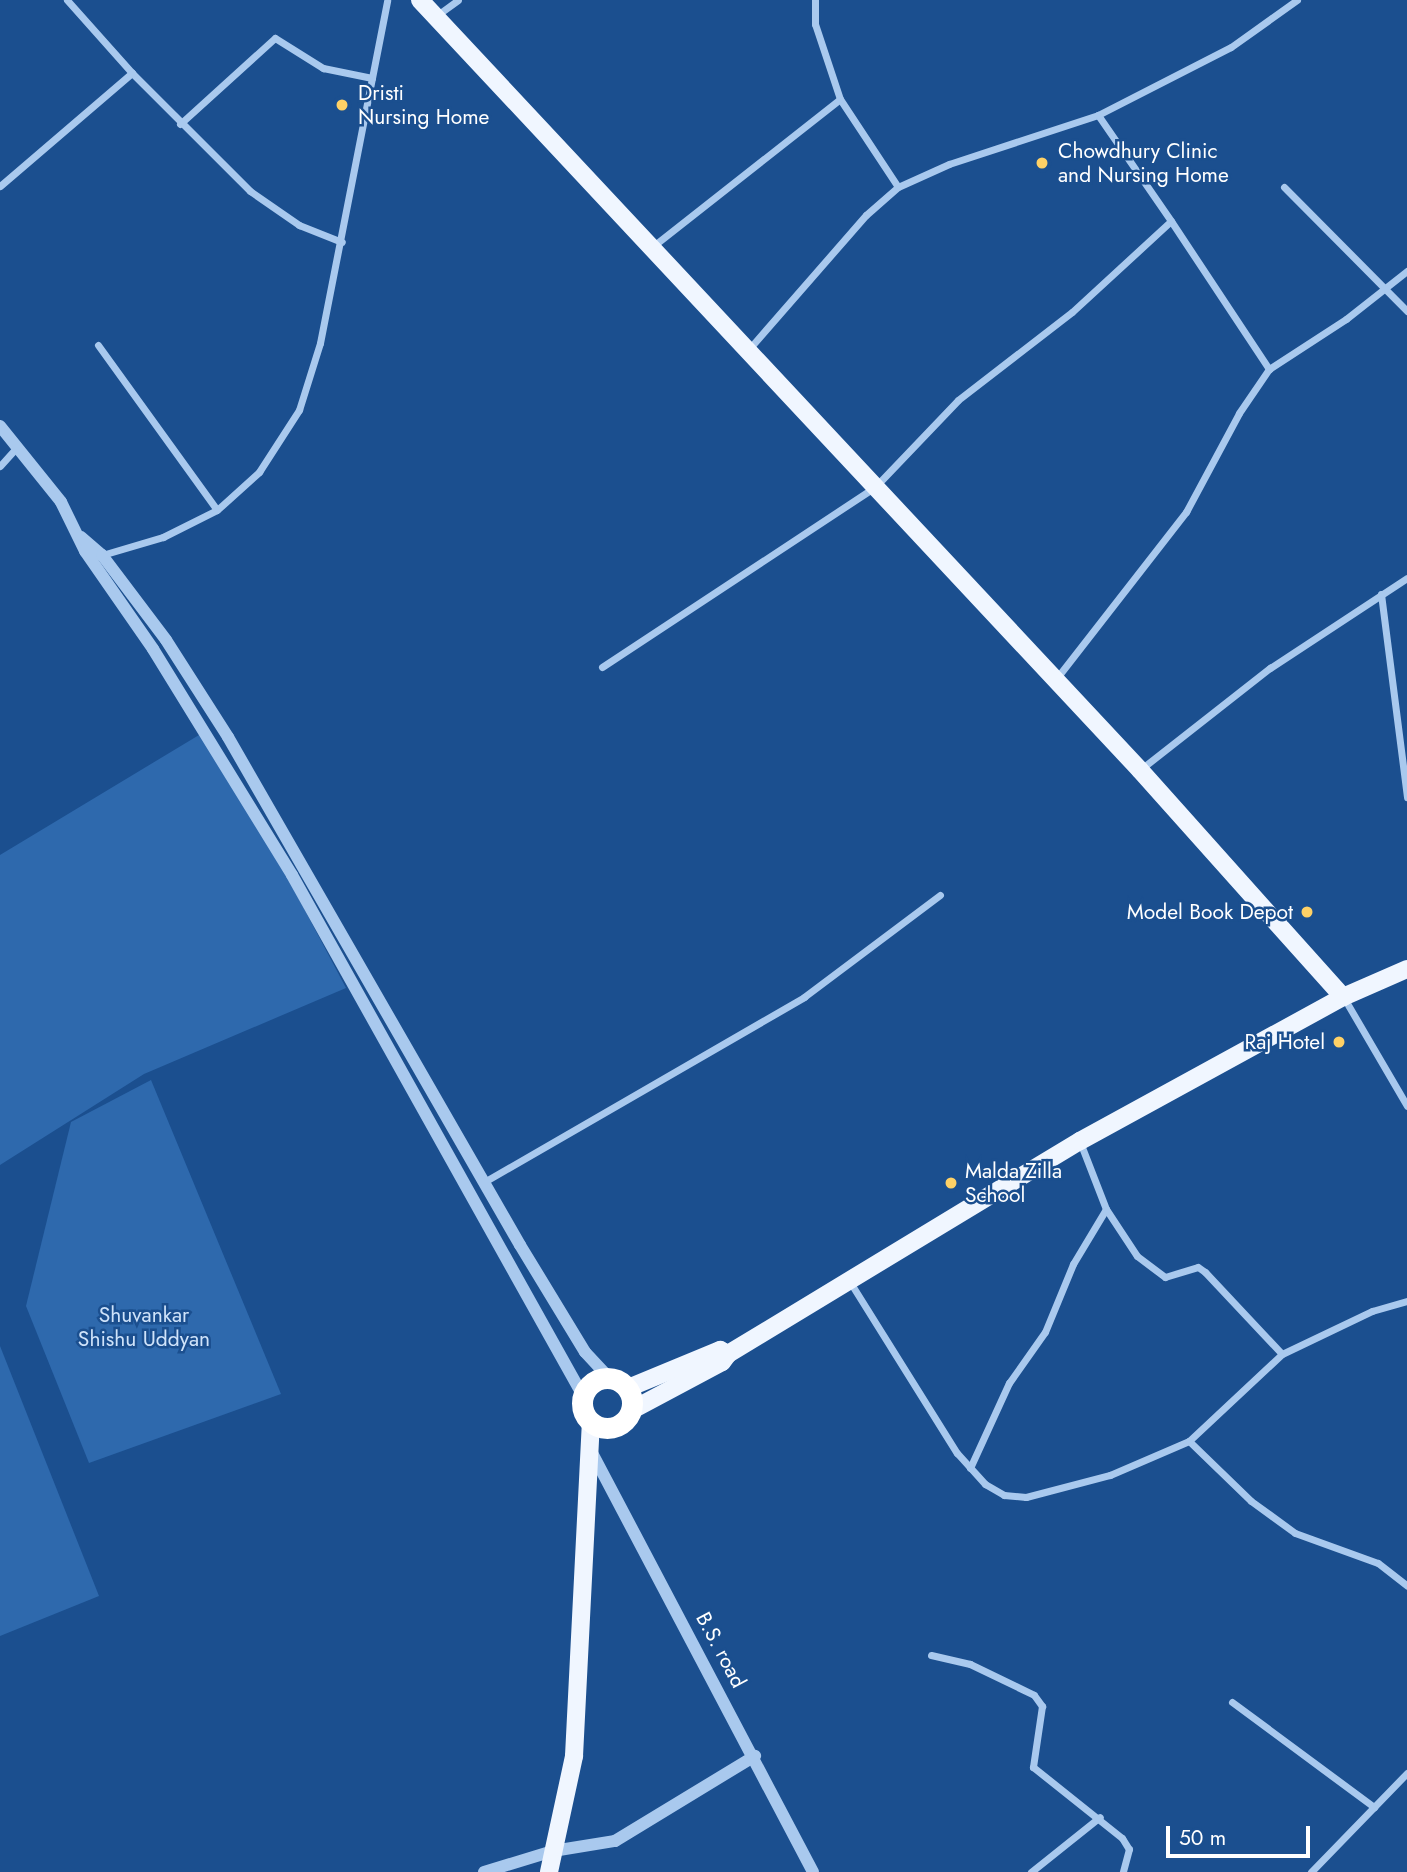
<!DOCTYPE html>
<html>
<head>
<meta charset="utf-8">
<style>
  body { margin:0 }
  #map { position:relative; width:1407px; height:1872px; overflow:hidden; background:#1b4f8f; font-family:Jost,sans-serif }
  div>[style] { position:absolute }
  .green>* { inset:0; background:#2e69ad }
  .minor>* { height:7px; margin:-3.5px; padding:0 3.5px; transform-origin:3.5px; border-radius:3.5px; background:#a9c9ee }
  .tertiary>* { height:12px; margin:-6px; padding:0 6px; transform-origin:6px; border-radius:6px; background:#a9c9ee }
  .primary>* { height:18px; margin:-9px; padding:0 9px; transform-origin:9px; border-radius:9px; background:#f0f6ff }
  .motorway>* { height:21px; margin:-10.5px; padding:0 10.5px; transform-origin:10.5px; border-radius:10.5px; background:#fff }
  .motorway>.ring { margin:-10.5px; padding:0; box-sizing:content-box; background:none; border:21px solid #fff; border-radius:50% }
  .dots>* { width:19px; height:19px; translate:-50% -50%; box-sizing:border-box; border:4px solid #1b4f8f; border-radius:50% }
  span { translate:-50% -50%; white-space:nowrap; text-align:center; line-height:1.15; -webkit-text-stroke:5px #1b4f8f; paint-order:stroke }
  .poi-label { font-size:21px; color:#fff }
  .left { translate:0 -50%; text-align:left }
  .right { translate:-100% -50%; text-align:right }
  .park-label { font-size:21px; color:#cfe3fa }
  .street-label { font-size:21px; color:#fff }
  .scale { position:absolute; left:1166px; top:1826px; width:144px; height:32px; box-sizing:border-box; border:4px solid #fff; border-top:0; padding-left:9px; font-size:21px; line-height:24px; white-space:nowrap; color:#fff; -webkit-text-stroke:5px #1b4f8f; paint-order:stroke }
</style>
</head>
<body>
<div id="map">
  <div class="green">
    <i style="clip-path:polygon(209px 729px,346px 988px,144px 1074px,0 1165px,0 855px)"></i>
    <i style="clip-path:polygon(151px 1080px,281px 1394px,89px 1463px,26px 1306px,71px 1122px)"></i>
    <i style="clip-path:polygon(0 1346px,99px 1596px,0 1636px)"></i>
  </div>
  <div class="minor">
    <i style="left:67px;top:0;width:98px;rotate:48.3deg"></i>
    <i style="left:132px;top:73px;width:167px;rotate:45deg"></i>
    <i style="left:250px;top:191px;width:60px;rotate:34.8deg"></i>
    <i style="left:299px;top:225px;width:46px;rotate:21.6deg"></i>
    <i style="left:436px;top:16px;width:27px;rotate:-36deg"></i>
    <i style="left:840px;top:99px;width:105px;rotate:56.6deg"></i>
    <i style="left:1098px;top:115px;width:129px;rotate:55.4deg"></i>
    <i style="left:180px;top:124px;width:128px;rotate:-42.2deg"></i>
    <i style="left:275px;top:38px;width:57px;rotate:32deg"></i>
    <i style="left:323px;top:68px;width:50px;rotate:11.5deg"></i>
    <i style="left:0;top:186px;width:174px;rotate:-40.6deg"></i>
    <i style="left:1284px;top:187px;width:175px;rotate:45.2deg"></i>
    <i style="left:652px;top:247px;width:239px;rotate:-38.2deg"></i>
    <i style="left:840px;top:99px;width:79px;rotate:-108.4deg"></i>
    <i style="left:815px;top:24px;width:24px;rotate:-90deg"></i>
    <i style="left:98px;top:345px;width:203px;rotate:54.2deg"></i>
    <i style="left:749px;top:349px;width:178px;rotate:-48.9deg"></i>
    <i style="left:866px;top:215px;width:43px;rotate:-41.2deg"></i>
    <i style="left:898px;top:187px;width:56px;rotate:-24.3deg"></i>
    <i style="left:949px;top:164px;width:157px;rotate:-18.2deg"></i>
    <i style="left:1098px;top:115px;width:149px;rotate:-27.1deg"></i>
    <i style="left:1231px;top:47px;width:81px;rotate:-35.5deg"></i>
    <i style="left:0;top:466px;width:27px;rotate:-48deg"></i>
    <i style="left:102px;top:555px;width:64px;rotate:-16.4deg"></i>
    <i style="left:163px;top:537px;width:60px;rotate:-26.6deg"></i>
    <i style="left:217px;top:510px;width:57px;rotate:-42.1deg"></i>
    <i style="left:259px;top:472px;width:74px;rotate:-57.2deg"></i>
    <i style="left:299px;top:410px;width:70px;rotate:-72.6deg"></i>
    <i style="left:320px;top:343px;width:349px;rotate:-78.9deg"></i>
    <i style="left:1381px;top:594px;width:205px;rotate:82.7deg"></i>
    <i style="left:602px;top:667px;width:327px;rotate:-33.4deg"></i>
    <i style="left:875px;top:487px;width:120px;rotate:-46.3deg"></i>
    <i style="left:958px;top:400px;width:144px;rotate:-37.7deg"></i>
    <i style="left:1072px;top:312px;width:134px;rotate:-42.6deg"></i>
    <i style="left:1171px;top:221px;width:178px;rotate:56.5deg"></i>
    <i style="left:1056px;top:679px;width:212px;rotate:-52.1deg"></i>
    <i style="left:1186px;top:512px;width:112px;rotate:-61.8deg"></i>
    <i style="left:1239px;top:413px;width:53px;rotate:-55.7deg"></i>
    <i style="left:1269px;top:369px;width:92px;rotate:-33deg"></i>
    <i style="left:1346px;top:319px;width:78px;rotate:-38.2deg"></i>
    <i style="left:1141px;top:769px;width:164px;rotate:-38.1deg"></i>
    <i style="left:1270px;top:668px;width:164px;rotate:-33.3deg"></i>
    <i style="left:1344px;top:998px;width:125px;rotate:59.7deg"></i>
    <i style="left:1080px;top:1142px;width:72px;rotate:68.8deg"></i>
    <i style="left:1106px;top:1209px;width:56px;rotate:56.6deg"></i>
    <i style="left:1137px;top:1256px;width:35px;rotate:37deg"></i>
    <i style="left:1165px;top:1277px;width:34px;rotate:-17deg"></i>
    <i style="left:1198px;top:1267px;width:9px;rotate:36deg"></i>
    <i style="left:1205px;top:1272px;width:112px;rotate:46.8deg"></i>
    <i style="left:484px;top:1182px;width:370px;rotate:-30deg"></i>
    <i style="left:804px;top:997px;width:170px;rotate:-36.9deg"></i>
    <i style="left:850px;top:1282px;width:202px;rotate:58deg"></i>
    <i style="left:957px;top:1453px;width:42px;rotate:47.9deg"></i>
    <i style="left:985px;top:1484px;width:22px;rotate:30deg"></i>
    <i style="left:1004px;top:1495px;width:22px;rotate:5deg"></i>
    <i style="left:1026px;top:1497px;width:87px;rotate:-14.7deg"></i>
    <i style="left:1110px;top:1475px;width:86px;rotate:-23.3deg"></i>
    <i style="left:1189px;top:1441px;width:127px;rotate:-43.1deg"></i>
    <i style="left:1282px;top:1354px;width:100px;rotate:-25.5deg"></i>
    <i style="left:1372px;top:1311px;width:36px;rotate:-16deg"></i>
    <i style="left:1189px;top:1441px;width:86px;rotate:44.1deg"></i>
    <i style="left:1251px;top:1501px;width:54px;rotate:36deg"></i>
    <i style="left:1295px;top:1533px;width:88px;rotate:19.9deg"></i>
    <i style="left:1378px;top:1563px;width:37px;rotate:38deg"></i>
    <i style="left:970px;top:1468px;width:94px;rotate:-65.4deg"></i>
    <i style="left:1009px;top:1383px;width:62px;rotate:-54.8deg"></i>
    <i style="left:1045px;top:1332px;width:74px;rotate:-67.6deg"></i>
    <i style="left:1073px;top:1264px;width:64px;rotate:-59deg"></i>
    <i style="left:931px;top:1655px;width:40px;rotate:13deg"></i>
    <i style="left:970px;top:1664px;width:71px;rotate:25.8deg"></i>
    <i style="left:1034px;top:1695px;width:14px;rotate:54deg"></i>
    <i style="left:1042px;top:1706px;width:62px;rotate:98.4deg"></i>
    <i style="left:1033px;top:1767px;width:114px;rotate:38.6deg"></i>
    <i style="left:1122px;top:1838px;width:13px;rotate:58deg"></i>
    <i style="left:1129px;top:1849px;width:24px;rotate:105deg"></i>
    <i style="left:1232px;top:1702px;width:177px;rotate:36.5deg"></i>
    <i style="left:1031px;top:1872px;width:88px;rotate:-38.6deg"></i>
    <i style="left:1311px;top:1872px;width:138px;rotate:-45.9deg"></i>
  </div>
  <div class="tertiary">
    <i style="left:0;top:426px;width:97px;rotate:51.2deg"></i>
    <i style="left:61px;top:502px;width:55px;rotate:63.9deg"></i>
    <i style="left:85px;top:551px;width:119px;rotate:55.2deg"></i>
    <i style="left:153px;top:649px;width:265px;rotate:58.4deg"></i>
    <i style="left:292px;top:875px;width:597px;rotate:60.81deg"></i>
    <i style="left:81px;top:537px;width:28px;rotate:41deg"></i>
    <i style="left:102px;top:555px;width:106px;rotate:53deg"></i>
    <i style="left:166px;top:640px;width:115px;rotate:57.4deg"></i>
    <i style="left:228px;top:737px;width:586px;rotate:60.11deg"></i>
    <i style="left:520px;top:1245px;width:125px;rotate:58.7deg"></i>
    <i style="left:585px;top:1352px;width:35px;rotate:47deg"></i>
    <i style="left:590px;top:1449px;width:478px;rotate:62.2deg"></i>
    <i style="left:484px;top:1872px;width:72px;rotate:-16.9deg"></i>
    <i style="left:553px;top:1851px;width:63px;rotate:-9.2deg"></i>
    <i style="left:615px;top:1841px;width:164px;rotate:-31.3deg"></i>
  </div>
  <div class="primary">
    <i style="left:420px;top:0;width:1054px;rotate:46.92deg"></i>
    <i style="left:1140px;top:770px;width:305px;rotate:48.2deg"></i>
    <i style="left:628px;top:1388px;width:100px;rotate:-22.4deg"></i>
    <i style="left:720px;top:1350px;width:9px;rotate:27deg"></i>
    <i style="left:632px;top:1410px;width:102px;rotate:-28.1deg"></i>
    <i style="left:722px;top:1362px;width:10px;rotate:-53deg"></i>
    <i style="left:728px;top:1354px;width:411px;rotate:-31.2deg"></i>
    <i style="left:1080px;top:1141px;width:300px;rotate:-28.7deg"></i>
    <i style="left:1343px;top:997px;width:70px;rotate:-23.6deg"></i>
    <i style="left:549px;top:1872px;width:119px;rotate:-77.8deg"></i>
    <i style="left:574px;top:1756px;width:333px;rotate:-87.1deg"></i>
  </div>
  <div class="motorway">
    <i class="ring" style="left:582px;top:1378px;width:29px;height:29px"></i>
  </div>
  <div class="dots">
    <i style="left:342px;top:105px;background:#ffd166"></i>
    <i style="left:1042px;top:163px;background:#ffd166"></i>
    <i style="left:1307px;top:912px;background:#ffd166"></i>
    <i style="left:1339px;top:1042px;background:#ffd166"></i>
    <i style="left:951px;top:1183px;background:#ffd166"></i>
  </div>
  <div class="poi-label">
    <span class="left" style="left:358px;top:105px">Dristi<br>Nursing Home</span>
    <span class="left" style="left:1058px;top:163px">Chowdhury Clinic<br>and Nursing Home</span>
    <span class="right" style="left:1293px;top:912px">Model Book Depot</span>
    <span class="right" style="left:1325px;top:1042px">Raj Hotel</span>
    <span class="left" style="left:965px;top:1183px">Malda Zilla<br>School</span>
  </div>
  <div class="park-label">
    <span style="left:144px;top:1327px">Shuvankar<br>Shishu Uddyan</span>
  </div>
  <div class="street-label">
    <span style="left:721px;top:1650px;rotate:62deg">B.S. road</span>
  </div>
  <div class="scale">50 m</div>
</div>
</body>
</html>
